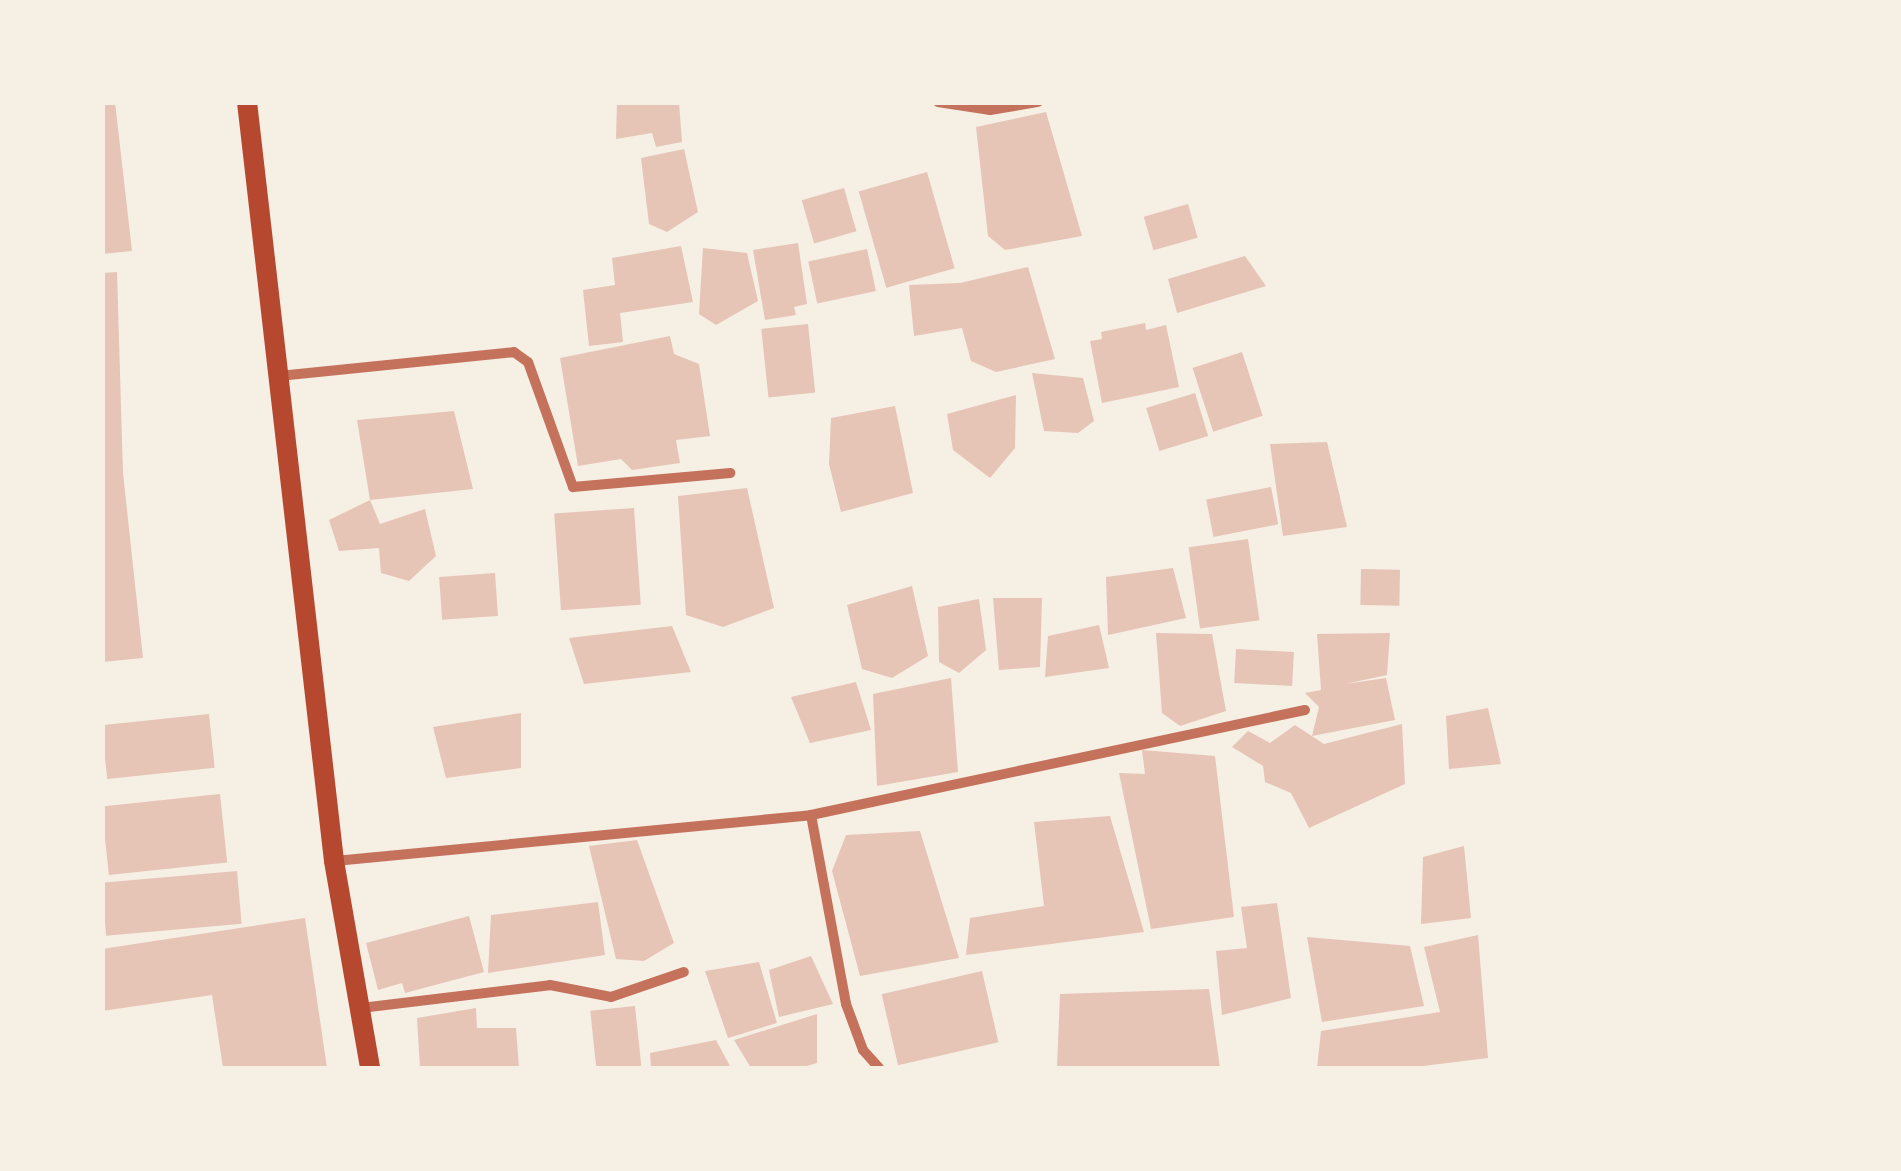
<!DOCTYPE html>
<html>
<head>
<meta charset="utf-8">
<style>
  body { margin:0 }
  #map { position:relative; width:1901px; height:1171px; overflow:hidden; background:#f6efe4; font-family:"Noto Sans",sans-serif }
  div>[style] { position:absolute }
  .building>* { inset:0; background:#e6c5b7; transform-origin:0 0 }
  .minor>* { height:10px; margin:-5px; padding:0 5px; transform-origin:5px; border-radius:5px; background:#c5725c }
  .secondary>* { height:20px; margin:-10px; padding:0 10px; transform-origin:10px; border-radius:10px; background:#b5482f }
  span { translate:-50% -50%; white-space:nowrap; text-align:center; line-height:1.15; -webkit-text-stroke:8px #f6efe4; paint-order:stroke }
  .frame { position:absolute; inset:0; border:105px solid #f6efe4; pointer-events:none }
</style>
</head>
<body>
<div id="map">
  <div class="building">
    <i style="clip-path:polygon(102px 102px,115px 102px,132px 251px,102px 254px)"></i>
    <i style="clip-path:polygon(617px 102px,679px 102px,682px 142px,656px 147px,652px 133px,616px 139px)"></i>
    <i style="clip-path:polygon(1046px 112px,1082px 236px,1005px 250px,988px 236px,976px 127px)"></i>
    <i style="clip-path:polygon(684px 149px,698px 212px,667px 232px,649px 224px,641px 158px)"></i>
    <i style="left:927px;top:172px;width:100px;height:71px;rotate:74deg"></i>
    <i style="left:844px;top:188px;width:45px;height:44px;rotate:74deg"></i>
    <i style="left:1188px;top:204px;width:35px;height:46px;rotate:74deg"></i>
    <i style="clip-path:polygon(798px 243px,807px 304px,794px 307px,796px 315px,765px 320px,753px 250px)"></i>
    <i style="clip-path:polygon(681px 246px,693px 302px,620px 313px,623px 342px,589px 346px,583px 290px,615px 285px,612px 258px)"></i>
    <i style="clip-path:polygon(703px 248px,747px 253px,758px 301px,716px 325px,699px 314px)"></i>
    <i style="left:867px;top:249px;width:43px;height:60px;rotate:78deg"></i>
    <i style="clip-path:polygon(1245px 256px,1266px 286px,1177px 313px,1168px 279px)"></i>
    <i style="clip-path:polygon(1028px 267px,1055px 359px,996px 372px,971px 361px,962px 328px,914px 336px,909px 285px,960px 283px)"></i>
    <i style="clip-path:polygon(117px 272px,123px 473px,143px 658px,102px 662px,102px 273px)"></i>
    <i style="clip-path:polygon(1145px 323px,1146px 330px,1166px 325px,1179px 387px,1102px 403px,1090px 341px,1102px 339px,1101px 332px)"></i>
    <i style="left:808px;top:324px;width:69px;height:47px;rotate:84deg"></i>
    <i style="clip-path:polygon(670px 336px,674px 354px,699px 364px,710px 436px,676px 440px,680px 463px,632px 470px,621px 459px,578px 466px,560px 358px)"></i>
    <i style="left:1242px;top:352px;width:67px;height:52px;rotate:72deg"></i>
    <i style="clip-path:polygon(1032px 373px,1083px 378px,1094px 421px,1078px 433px,1044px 431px)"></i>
    <i style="left:1195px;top:393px;width:45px;height:51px;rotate:73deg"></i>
    <i style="clip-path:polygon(1016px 395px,1015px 448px,990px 478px,953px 450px,947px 414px)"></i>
    <i style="clip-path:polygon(895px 406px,913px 493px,841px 512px,829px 464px,831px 418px)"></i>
    <i style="clip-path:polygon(454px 411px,473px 489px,370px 500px,380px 524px,425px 509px,436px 556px,409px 581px,381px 573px,379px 548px,339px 551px,329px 520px,370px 500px,357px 420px)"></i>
    <i style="clip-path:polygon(1327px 442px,1347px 527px,1283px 536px,1270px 444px)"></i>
    <i style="left:1271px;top:487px;width:38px;height:66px;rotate:79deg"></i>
    <i style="clip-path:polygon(747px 488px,774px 608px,723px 627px,686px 615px,678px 496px)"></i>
    <i style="left:634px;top:508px;width:97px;height:80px;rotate:86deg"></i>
    <i style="left:1248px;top:539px;width:82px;height:60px;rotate:82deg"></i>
    <i style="clip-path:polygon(1173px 568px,1186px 618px,1108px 635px,1106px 577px)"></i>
    <i style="left:1361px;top:569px;width:39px;height:36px;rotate:1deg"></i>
    <i style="left:495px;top:573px;width:43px;height:56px;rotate:86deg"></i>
    <i style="clip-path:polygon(912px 586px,928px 656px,892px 678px,862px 669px,847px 605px)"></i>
    <i style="clip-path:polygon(993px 598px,1042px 598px,1040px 667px,999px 670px)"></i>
    <i style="clip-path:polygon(979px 599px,986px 650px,959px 673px,939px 662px,938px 607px)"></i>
    <i style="clip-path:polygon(1099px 625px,1109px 668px,1045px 677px,1048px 636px)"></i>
    <i style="clip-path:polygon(672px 626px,691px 672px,584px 684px,569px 638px)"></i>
    <i style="clip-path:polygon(1156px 633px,1212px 634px,1226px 711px,1180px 726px,1162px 713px)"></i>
    <i style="clip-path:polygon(1390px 633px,1387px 675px,1345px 684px,1386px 678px,1395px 720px,1312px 736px,1319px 707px,1305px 693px,1321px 690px,1317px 634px)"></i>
    <i style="left:1236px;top:649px;width:58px;height:34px;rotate:3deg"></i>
    <i style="clip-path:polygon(951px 678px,958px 772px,877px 786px,873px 694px)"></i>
    <i style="clip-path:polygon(856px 682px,871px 730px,810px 743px,791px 697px)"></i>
    <i style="clip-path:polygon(1488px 708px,1501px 764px,1449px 769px,1446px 716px)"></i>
    <i style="clip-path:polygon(521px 713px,521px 768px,446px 778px,433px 727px)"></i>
    <i style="left:209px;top:714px;width:54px;height:108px;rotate:84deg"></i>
    <i style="clip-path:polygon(1402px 724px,1405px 784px,1309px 828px,1291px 793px,1265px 782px,1263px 766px,1232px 747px,1248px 731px,1270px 743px,1295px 725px,1324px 744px)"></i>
    <i style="clip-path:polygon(1142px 750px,1215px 756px,1234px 917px,1151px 929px,1119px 773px,1145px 774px)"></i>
    <i style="left:220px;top:794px;width:69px;height:119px;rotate:84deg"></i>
    <i style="clip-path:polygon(1110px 816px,1144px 932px,966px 955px,970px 918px,1044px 906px,1034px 822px)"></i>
    <i style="clip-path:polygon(920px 831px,959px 958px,860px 976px,832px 871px,846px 835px)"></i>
    <i style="clip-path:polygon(637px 840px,674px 943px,644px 961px,616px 959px,589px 846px)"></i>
    <i style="clip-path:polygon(1464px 846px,1471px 918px,1421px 924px,1423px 857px)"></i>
    <i style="left:237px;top:871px;width:53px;height:136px;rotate:85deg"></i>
    <i style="clip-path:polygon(598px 902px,605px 955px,488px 973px,491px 915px)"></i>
    <i style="clip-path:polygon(1277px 903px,1291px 998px,1222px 1015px,1216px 951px,1247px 948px,1241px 907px)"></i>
    <i style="clip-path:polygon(469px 916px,484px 972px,405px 993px,402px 983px,378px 990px,366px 943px)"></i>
    <i style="clip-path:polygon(305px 918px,327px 1068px,223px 1068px,212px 995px,102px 1011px,102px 949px)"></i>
    <i style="clip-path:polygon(1478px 935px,1488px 1058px,1407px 1068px,1317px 1068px,1321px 1031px,1440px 1012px,1424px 947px)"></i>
    <i style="clip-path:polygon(1307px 937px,1410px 946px,1424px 1006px,1322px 1022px)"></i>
    <i style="clip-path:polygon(811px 956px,833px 1004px,779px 1017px,769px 970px)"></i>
    <i style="clip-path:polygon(759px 962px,777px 1023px,728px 1038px,705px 971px)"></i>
    <i style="left:982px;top:971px;width:73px;height:103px;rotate:77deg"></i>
    <i style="clip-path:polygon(1209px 989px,1220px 1068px,1057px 1068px,1060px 994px)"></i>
    <i style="left:635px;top:1006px;width:62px;height:45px;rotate:84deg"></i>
    <i style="clip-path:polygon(476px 1008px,477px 1028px,516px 1028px,519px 1068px,420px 1068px,417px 1018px)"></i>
    <i style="clip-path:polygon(817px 1014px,817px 1063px,800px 1068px,751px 1068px,734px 1040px)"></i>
    <i style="clip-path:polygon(716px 1040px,731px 1068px,651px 1068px,650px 1053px)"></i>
  </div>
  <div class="minor">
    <i style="left:938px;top:102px;width:53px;rotate:8.7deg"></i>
    <i style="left:990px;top:110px;width:49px;rotate:-9.5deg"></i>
    <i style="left:279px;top:376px;width:236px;rotate:-5.8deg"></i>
    <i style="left:514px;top:352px;width:17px;rotate:36deg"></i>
    <i style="left:528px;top:362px;width:133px;rotate:70.2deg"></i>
    <i style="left:573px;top:487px;width:158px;rotate:-5.1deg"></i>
    <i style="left:811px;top:815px;width:192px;rotate:79.5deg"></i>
    <i style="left:846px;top:1004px;width:49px;rotate:69.7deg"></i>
    <i style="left:863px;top:1050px;width:24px;rotate:48deg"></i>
    <i style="left:335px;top:861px;width:478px;rotate:-5.5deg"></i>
    <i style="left:811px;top:815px;width:505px;rotate:-12deg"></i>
    <i style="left:361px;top:1008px;width:190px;rotate:-6.9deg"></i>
    <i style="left:550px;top:985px;width:62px;rotate:11.1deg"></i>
    <i style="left:611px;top:997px;width:77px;rotate:-18.9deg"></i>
  </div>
  <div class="secondary">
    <i style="left:247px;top:102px;width:764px;rotate:83.46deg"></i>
    <i style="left:334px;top:861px;width:210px;rotate:80.1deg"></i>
  </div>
  <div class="frame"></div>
</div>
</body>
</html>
